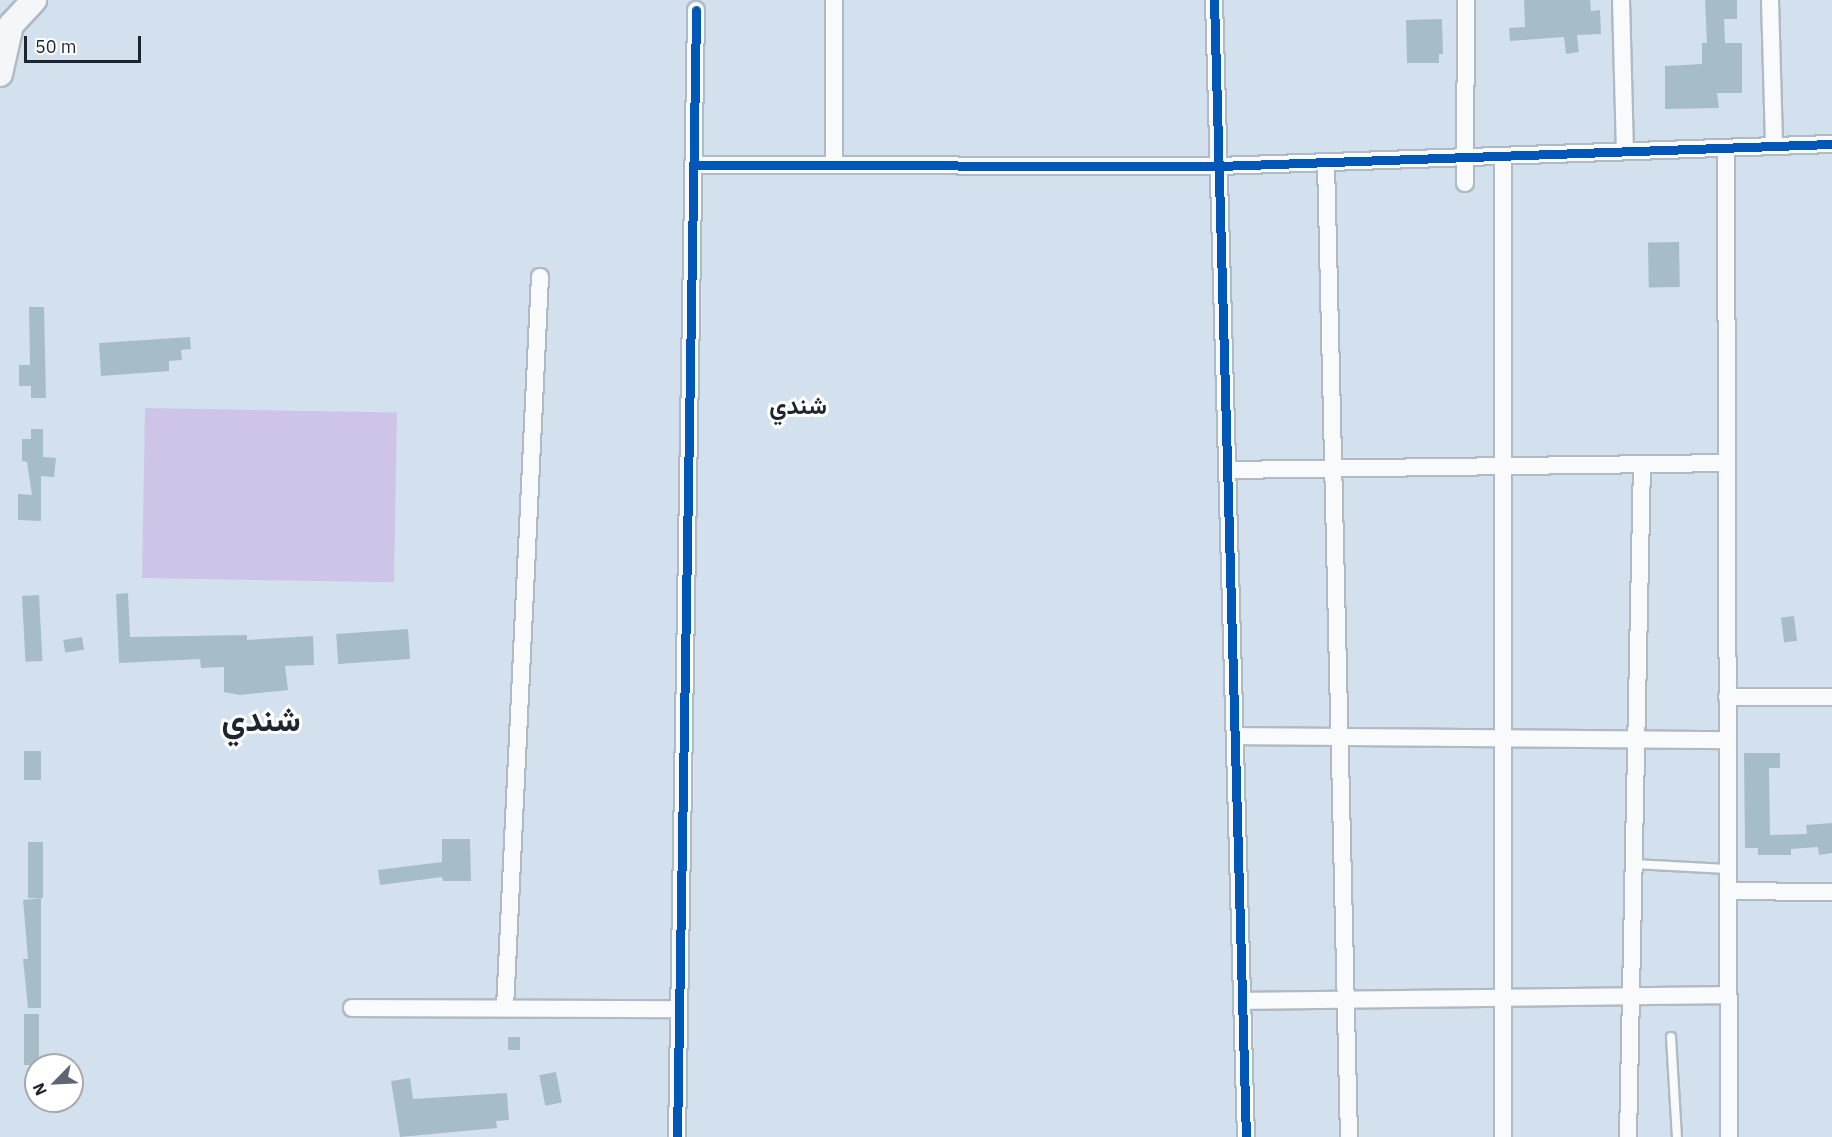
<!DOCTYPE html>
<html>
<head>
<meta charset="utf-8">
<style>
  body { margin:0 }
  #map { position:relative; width:1832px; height:1137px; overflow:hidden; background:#d3e1ee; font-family:"IBM Plex Sans",Vazirmatn,sans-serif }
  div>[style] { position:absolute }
  .green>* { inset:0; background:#cdc4e8; transform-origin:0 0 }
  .building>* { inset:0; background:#a6bdc7; transform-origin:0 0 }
  .roads { filter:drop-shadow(2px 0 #afbac4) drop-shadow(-2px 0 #afbac4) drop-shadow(0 2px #afbac4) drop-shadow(0 -2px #afbac4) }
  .service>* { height:8px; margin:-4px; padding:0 4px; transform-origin:4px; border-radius:4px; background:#f8fafc }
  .minor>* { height:16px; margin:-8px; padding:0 8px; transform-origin:8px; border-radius:8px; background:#f8fafc }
  .secondary>* { height:24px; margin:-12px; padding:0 12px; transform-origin:12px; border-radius:12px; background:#f4f6fa }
  .cycleway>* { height:9px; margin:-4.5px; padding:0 4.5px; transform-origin:4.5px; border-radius:4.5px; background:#0057b8 }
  span { translate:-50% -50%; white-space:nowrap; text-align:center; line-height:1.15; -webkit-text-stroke:6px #fff; paint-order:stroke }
  .quarter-label { font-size:24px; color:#1d262f; font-weight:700 }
  .town-label { font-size:33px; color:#1d262f; font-weight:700 }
  .north { position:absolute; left:24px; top:1053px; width:60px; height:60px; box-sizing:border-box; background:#fff; border:2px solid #a5a8ac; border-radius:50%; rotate:246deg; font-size:16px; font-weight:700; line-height:24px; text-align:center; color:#1d262f }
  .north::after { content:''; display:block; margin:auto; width:21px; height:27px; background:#5d6772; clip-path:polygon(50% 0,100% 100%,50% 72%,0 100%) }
  .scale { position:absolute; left:24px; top:36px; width:117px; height:27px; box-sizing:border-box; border:3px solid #1d262f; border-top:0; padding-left:8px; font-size:18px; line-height:21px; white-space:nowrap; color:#1d262f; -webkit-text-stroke:4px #fff; paint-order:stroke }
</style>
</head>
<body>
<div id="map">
  <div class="green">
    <i style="left:145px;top:408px;width:252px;height:170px;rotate:1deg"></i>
  </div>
  <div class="building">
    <i style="clip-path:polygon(1524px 0,1590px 0,1591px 11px,1600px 10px,1601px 34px,1577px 35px,1579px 52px,1566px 54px,1564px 37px,1510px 41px,1509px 28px,1525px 27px)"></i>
    <i style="clip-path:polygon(1705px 0,1737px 0,1737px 19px,1724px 19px,1725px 43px,1742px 43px,1742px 93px,1717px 93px,1719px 108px,1665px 109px,1665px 66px,1702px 64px,1702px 43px,1707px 43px)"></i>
    <i style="clip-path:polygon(1442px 19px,1443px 54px,1439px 54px,1439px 63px,1407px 63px,1406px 20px)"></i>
    <i style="left:1679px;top:242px;width:45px;height:31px;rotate:89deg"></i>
    <i style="clip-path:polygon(29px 307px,44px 307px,46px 398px,31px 398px,31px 386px,19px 386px,19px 365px,30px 365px)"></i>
    <i style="clip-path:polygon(190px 337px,191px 349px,181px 350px,182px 360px,169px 361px,169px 371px,101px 376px,99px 343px)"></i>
    <i style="clip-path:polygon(31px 429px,43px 429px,43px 457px,56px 458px,54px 477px,41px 476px,41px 521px,18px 520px,18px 494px,32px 495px,27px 462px,22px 461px,22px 439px,31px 439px)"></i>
    <i style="clip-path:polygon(128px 593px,130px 637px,247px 635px,247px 640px,313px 636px,314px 665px,285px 666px,288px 690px,240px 695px,224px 692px,224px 667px,201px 668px,200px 659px,119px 663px,116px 594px)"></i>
    <i style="left:39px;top:595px;width:66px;height:17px;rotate:87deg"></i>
    <i style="left:1794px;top:616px;width:25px;height:13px;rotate:83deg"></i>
    <i style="left:408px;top:629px;width:30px;height:72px;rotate:86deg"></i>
    <i style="left:82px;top:637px;width:13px;height:19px;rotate:81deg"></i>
    <i style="left:24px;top:751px;width:17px;height:29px"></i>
    <i style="clip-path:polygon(1744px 753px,1780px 753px,1780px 768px,1769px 768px,1770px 835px,1807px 834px,1806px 825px,1832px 823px,1832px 853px,1819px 855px,1818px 847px,1791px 849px,1791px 855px,1758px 855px,1758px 848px,1745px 848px)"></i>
    <i style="clip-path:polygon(442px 839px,470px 839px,471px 881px,443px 881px,442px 877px,380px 885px,378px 870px,442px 862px)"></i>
    <i style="left:28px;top:842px;width:15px;height:56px"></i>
    <i style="clip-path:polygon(41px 898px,41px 1008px,28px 1008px,23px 959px,28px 959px,23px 900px)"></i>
    <i style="left:24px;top:1014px;width:15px;height:51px"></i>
    <i style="left:520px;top:1037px;width:13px;height:12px;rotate:90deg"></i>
    <i style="left:556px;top:1072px;width:31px;height:17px;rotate:79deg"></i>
    <i style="clip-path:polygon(410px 1078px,413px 1099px,507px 1093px,509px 1120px,496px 1121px,497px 1128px,400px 1137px,391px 1081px)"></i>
  </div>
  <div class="roads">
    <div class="service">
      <i style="left:1633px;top:864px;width:95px;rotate:3deg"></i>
      <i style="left:1671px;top:1037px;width:100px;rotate:86.6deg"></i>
    </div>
    <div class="minor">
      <i style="left:834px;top:0;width:165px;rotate:90deg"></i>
      <i style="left:1214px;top:0;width:1137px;rotate:88.39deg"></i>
      <i style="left:1621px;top:0;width:151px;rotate:88.5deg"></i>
      <i style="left:1770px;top:0;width:146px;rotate:88.4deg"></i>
      <i style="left:1726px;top:148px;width:989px;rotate:89.83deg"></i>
      <i style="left:1503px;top:156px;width:981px;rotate:90deg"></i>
      <i style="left:1326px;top:162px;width:975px;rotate:88.65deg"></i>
      <i style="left:694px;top:165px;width:525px;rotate:0.11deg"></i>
      <i style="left:1219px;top:166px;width:613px;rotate:-2.06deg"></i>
      <i style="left:1465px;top:183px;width:183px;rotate:-89.7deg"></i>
      <i style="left:1227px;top:470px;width:500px;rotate:-0.8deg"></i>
      <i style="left:1727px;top:697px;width:105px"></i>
      <i style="left:1235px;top:736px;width:492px;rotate:0.5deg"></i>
      <i style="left:1728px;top:891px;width:104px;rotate:0.6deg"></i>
      <i style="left:1242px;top:1001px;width:486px;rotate:-0.7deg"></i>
      <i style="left:352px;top:1008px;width:327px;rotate:0.2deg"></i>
      <i style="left:505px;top:1008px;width:732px;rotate:-87.26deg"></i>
      <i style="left:677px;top:1137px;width:1127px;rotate:-89.03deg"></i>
      <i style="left:1628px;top:1137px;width:672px;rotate:-88.81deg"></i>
    </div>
    <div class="secondary">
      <i style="left:0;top:74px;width:50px;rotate:-77.3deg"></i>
      <i style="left:11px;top:25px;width:34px;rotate:-47deg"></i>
    </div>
  </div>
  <div class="cycleway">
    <i style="left:1214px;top:0;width:1137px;rotate:88.39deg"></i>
    <i style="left:694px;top:165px;width:525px;rotate:0.11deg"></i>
    <i style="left:1219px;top:166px;width:613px;rotate:-2.06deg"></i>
    <i style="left:677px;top:1137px;width:1127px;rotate:-89.03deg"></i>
  </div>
  <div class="quarter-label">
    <span style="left:798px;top:406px">شندي</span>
  </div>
  <div class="town-label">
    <span style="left:261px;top:719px">شندي</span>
  </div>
  <div class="north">N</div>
  <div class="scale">50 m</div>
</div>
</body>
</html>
